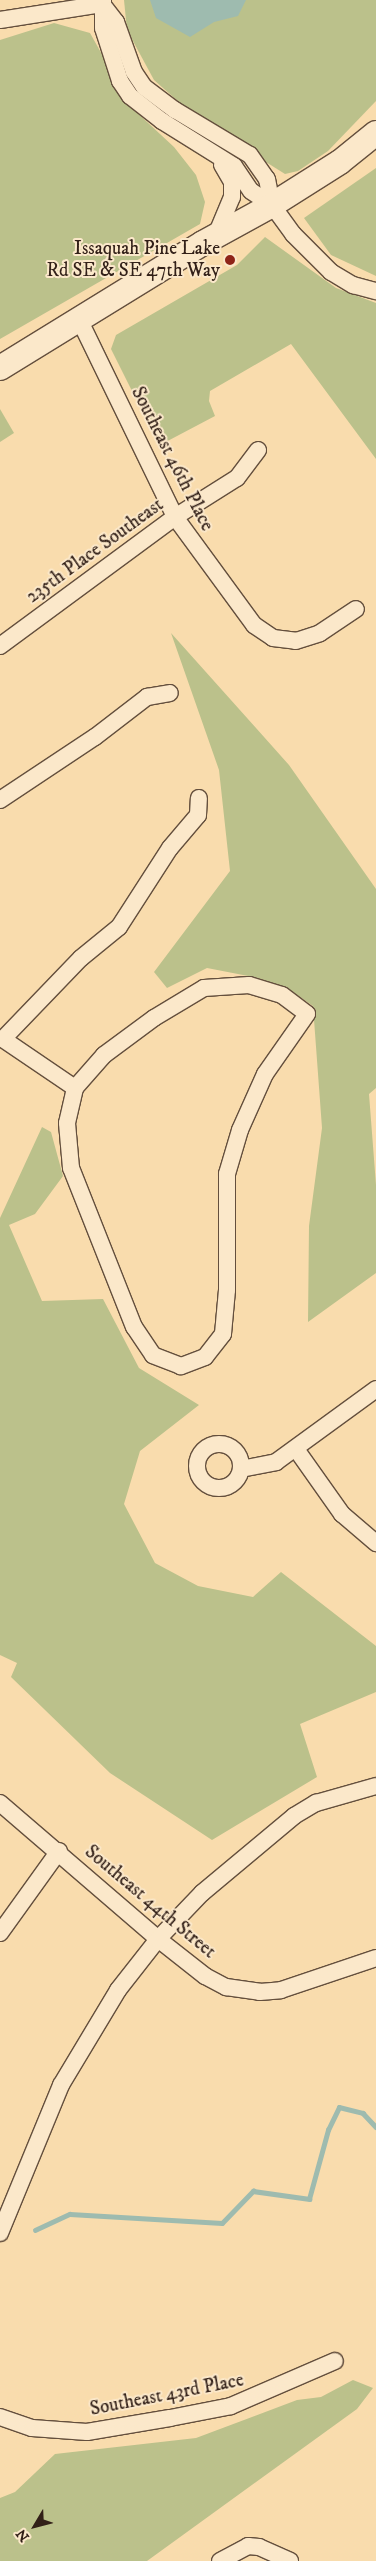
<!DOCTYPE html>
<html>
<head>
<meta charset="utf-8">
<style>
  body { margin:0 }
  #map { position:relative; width:376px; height:2561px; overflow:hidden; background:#f9dcad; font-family:"IM FELL DW Pica",serif }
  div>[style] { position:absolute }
  .green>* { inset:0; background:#bbc18b }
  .water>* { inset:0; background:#9ebbaf }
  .stream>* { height:4.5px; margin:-2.25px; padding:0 2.25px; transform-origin:2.25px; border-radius:2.25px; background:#9ebbaf }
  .roads { filter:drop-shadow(1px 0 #644f3d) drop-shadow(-1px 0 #644f3d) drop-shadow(0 1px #644f3d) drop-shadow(0 -1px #644f3d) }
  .minor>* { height:16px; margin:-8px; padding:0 8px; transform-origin:8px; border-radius:8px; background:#fbe8ca }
  .minor>.ring { margin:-8px; padding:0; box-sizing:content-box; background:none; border:16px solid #fbe8ca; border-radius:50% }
  .secondary>* { height:24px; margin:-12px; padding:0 12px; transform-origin:12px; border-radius:12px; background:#fbe8ca }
  .dots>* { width:14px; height:14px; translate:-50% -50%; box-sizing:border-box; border:2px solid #fbe8ca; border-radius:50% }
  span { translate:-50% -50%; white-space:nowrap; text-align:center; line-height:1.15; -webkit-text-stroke:4px #fbe8ca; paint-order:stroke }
  .poi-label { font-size:19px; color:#322018 }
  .right { translate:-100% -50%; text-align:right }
  .street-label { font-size:19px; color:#322018 }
  .north { position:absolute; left:10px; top:2501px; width:50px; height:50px; -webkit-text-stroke:4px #fbe8ca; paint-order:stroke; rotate:233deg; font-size:14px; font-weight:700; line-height:20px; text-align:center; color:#322018 }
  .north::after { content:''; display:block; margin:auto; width:18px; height:22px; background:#322018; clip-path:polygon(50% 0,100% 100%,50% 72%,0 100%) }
</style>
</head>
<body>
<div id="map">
  <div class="green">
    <i style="clip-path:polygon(124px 0,376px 0,376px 101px,328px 151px,298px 171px,285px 174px,198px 119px,154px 80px,127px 30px)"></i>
    <i style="clip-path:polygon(54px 23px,90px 33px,132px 108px,174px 147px,196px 175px,205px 202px,200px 224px,0 339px,0 40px)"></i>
    <i style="clip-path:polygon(376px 168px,376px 276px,331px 255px,304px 218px)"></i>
    <i style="clip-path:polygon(265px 237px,336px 288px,376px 303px,376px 459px,291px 344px,210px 391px,209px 401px,215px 416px,160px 445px,135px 397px,111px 349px,116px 335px,237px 265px)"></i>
    <i style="clip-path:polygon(0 409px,14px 433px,0 442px)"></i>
    <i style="clip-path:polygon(171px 633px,289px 765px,376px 889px,376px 1088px,369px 1094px,376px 1185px,376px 1273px,308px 1322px,309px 1226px,322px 1128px,313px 1006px,287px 988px,258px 978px,207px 968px,167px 988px,154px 972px,230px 871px,219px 770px)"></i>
    <i style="clip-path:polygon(42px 1127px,51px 1132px,63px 1176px,35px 1214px,9px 1225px,42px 1301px,103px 1299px,139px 1368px,199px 1405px,140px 1451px,124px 1504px,155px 1563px,198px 1586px,253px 1597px,281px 1572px,376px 1646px,376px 1692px,300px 1724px,317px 1777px,212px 1840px,110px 1773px,11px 1677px,17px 1663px,0 1655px,0 1218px)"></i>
    <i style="clip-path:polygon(353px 2380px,373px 2388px,357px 2409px,147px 2561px,0 2561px,0 2498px,15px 2492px,55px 2454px,196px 2438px,297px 2400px,321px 2397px)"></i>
  </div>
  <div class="water">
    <i style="clip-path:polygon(150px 0,246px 0,238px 16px,214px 22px,190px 37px,156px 18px)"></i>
  </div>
  <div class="stream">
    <i style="left:35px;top:2230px;width:38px;rotate:-25deg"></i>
    <i style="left:70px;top:2214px;width:152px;rotate:3.4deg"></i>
    <i style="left:222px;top:2223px;width:45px;rotate:-45.9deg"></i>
    <i style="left:253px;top:2191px;width:57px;rotate:8.1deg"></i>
    <i style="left:309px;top:2199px;width:72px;rotate:-74.6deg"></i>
    <i style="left:328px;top:2130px;width:25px;rotate:-64deg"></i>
    <i style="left:339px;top:2107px;width:25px;rotate:14deg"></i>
    <i style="left:363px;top:2113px;width:19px;rotate:47deg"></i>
  </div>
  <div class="roads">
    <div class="minor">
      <i style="left:103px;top:0;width:28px;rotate:90deg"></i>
      <i style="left:103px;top:28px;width:56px;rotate:72.2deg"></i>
      <i style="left:120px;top:81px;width:18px;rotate:56deg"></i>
      <i style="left:130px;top:96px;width:41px;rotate:38deg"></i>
      <i style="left:162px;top:121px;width:85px;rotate:32deg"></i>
      <i style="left:234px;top:166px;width:30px;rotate:56deg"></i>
      <i style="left:251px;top:191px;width:25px;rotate:34deg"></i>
      <i style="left:272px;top:205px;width:36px;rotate:54deg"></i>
      <i style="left:293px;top:234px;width:54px;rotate:45deg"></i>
      <i style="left:331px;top:272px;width:26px;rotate:31deg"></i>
      <i style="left:353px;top:285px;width:24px;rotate:15deg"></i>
      <i style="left:102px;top:4px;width:23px;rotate:52deg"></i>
      <i style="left:116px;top:22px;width:53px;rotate:70.2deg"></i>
      <i style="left:134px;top:72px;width:18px;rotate:56deg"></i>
      <i style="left:144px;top:87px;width:39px;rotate:37deg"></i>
      <i style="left:175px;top:110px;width:87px;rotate:31deg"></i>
      <i style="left:250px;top:155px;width:29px;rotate:55deg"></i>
      <i style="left:267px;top:179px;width:26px;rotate:79deg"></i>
      <i style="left:0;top:20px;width:103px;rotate:-8.9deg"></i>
      <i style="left:216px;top:235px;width:41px;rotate:-67.2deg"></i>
      <i style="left:232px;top:197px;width:15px;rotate:-90deg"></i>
      <i style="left:232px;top:182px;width:20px;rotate:-120deg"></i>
      <i style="left:79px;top:319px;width:220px;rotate:64.1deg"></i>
      <i style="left:175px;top:517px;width:134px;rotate:53.8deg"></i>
      <i style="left:254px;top:625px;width:23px;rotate:34deg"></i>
      <i style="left:273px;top:638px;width:23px;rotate:7deg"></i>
      <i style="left:296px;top:641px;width:25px;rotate:-18deg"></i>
      <i style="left:320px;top:633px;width:43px;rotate:-33.7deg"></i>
      <i style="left:0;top:646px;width:217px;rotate:-36.4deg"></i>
      <i style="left:175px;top:517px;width:73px;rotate:-32.2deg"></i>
      <i style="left:237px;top:478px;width:35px;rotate:-53deg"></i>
      <i style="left:0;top:800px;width:114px;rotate:-33.6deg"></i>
      <i style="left:95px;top:737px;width:66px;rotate:-37.6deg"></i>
      <i style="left:147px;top:697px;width:23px;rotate:-10deg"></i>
      <i style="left:75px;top:1088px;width:44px;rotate:-48.7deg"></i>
      <i style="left:104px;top:1055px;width:62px;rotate:-36.5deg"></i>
      <i style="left:154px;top:1018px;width:58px;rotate:-31deg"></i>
      <i style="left:204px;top:988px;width:45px;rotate:-3.8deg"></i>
      <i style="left:249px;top:985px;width:34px;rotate:17deg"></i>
      <i style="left:282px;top:995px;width:31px;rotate:37deg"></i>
      <i style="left:307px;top:1014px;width:73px;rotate:125deg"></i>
      <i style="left:265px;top:1074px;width:61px;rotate:114.1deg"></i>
      <i style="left:240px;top:1130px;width:46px;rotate:106.5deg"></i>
      <i style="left:227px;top:1174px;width:116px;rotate:90deg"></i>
      <i style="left:227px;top:1290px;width:44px;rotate:95.2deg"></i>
      <i style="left:223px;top:1334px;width:29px;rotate:128deg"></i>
      <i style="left:205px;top:1357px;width:26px;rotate:159deg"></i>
      <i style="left:181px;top:1366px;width:30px;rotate:-159deg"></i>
      <i style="left:153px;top:1355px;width:34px;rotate:-124deg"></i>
      <i style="left:134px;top:1327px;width:171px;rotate:-111.6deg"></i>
      <i style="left:71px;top:1168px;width:45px;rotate:-95.1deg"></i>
      <i style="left:67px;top:1123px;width:36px;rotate:-77deg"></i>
      <i style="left:75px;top:1088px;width:87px;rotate:-145.8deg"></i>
      <i style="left:3px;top:1039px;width:112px;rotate:-46.1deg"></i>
      <i style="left:81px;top:958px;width:49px;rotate:-39.2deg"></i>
      <i style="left:119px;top:927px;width:94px;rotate:-57.2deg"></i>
      <i style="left:170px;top:848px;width:43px;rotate:-49.7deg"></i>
      <i style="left:198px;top:815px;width:17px;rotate:-87deg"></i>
      <i class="ring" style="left:197px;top:1444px;width:28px;height:28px"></i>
      <i style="left:296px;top:1449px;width:80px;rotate:54.7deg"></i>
      <i style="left:342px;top:1514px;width:45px;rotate:40.5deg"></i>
      <i style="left:241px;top:1469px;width:36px;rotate:-11deg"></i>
      <i style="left:276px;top:1462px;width:124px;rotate:-36.1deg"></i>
      <i style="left:0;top:1803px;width:208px;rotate:40.7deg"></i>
      <i style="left:158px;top:1939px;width:60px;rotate:38.2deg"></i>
      <i style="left:205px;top:1976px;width:24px;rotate:28deg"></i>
      <i style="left:226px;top:1987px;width:34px;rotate:8deg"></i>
      <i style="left:260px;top:1992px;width:21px;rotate:-5deg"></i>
      <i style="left:281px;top:1990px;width:100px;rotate:-18.6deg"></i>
      <i style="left:0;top:1933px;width:101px;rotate:-54.3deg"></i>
      <i style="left:0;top:2233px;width:160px;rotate:-67.6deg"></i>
      <i style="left:61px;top:2085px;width:111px;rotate:-59deg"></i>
      <i style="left:118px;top:1990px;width:65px;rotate:-51.9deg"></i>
      <i style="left:158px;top:1939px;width:64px;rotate:-46.3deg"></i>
      <i style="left:202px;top:1893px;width:120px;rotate:-39.9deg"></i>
      <i style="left:294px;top:1816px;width:26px;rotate:-31deg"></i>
      <i style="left:316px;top:1803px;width:62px;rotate:-15.8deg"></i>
      <i style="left:0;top:2417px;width:34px;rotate:19deg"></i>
      <i style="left:32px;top:2428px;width:55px;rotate:4.2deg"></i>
      <i style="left:87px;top:2432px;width:84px;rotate:-9.6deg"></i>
      <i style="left:170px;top:2418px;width:62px;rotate:-11.1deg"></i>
      <i style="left:231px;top:2406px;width:113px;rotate:-23.4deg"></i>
      <i style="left:220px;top:2561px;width:32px;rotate:-28deg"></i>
      <i style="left:248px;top:2546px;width:11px;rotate:5deg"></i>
      <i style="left:259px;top:2547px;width:34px;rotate:24deg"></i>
    </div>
    <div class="secondary">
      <i style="left:0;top:368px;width:238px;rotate:-31.6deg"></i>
      <i style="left:203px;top:243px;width:79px;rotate:-28.8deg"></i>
      <i style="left:272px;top:205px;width:80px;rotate:-32.3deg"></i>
      <i style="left:340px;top:162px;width:46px;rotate:-38.9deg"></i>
    </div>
  </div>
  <div class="dots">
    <i style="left:230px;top:260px;background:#8f2418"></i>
  </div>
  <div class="poi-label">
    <span class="right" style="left:220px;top:260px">Issaquah Pine Lake<br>Rd SE &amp; SE 47th Way</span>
  </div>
  <div class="street-label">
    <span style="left:172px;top:459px;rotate:63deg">Southeast 46th Place</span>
    <span style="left:95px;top:551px;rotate:-36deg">235th Place Southeast</span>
    <span style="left:150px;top:1902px;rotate:40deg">Southeast 44th Street</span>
    <span style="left:167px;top:2395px;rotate:-11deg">Southeast 43rd Place</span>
  </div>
  <div class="north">N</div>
</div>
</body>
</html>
